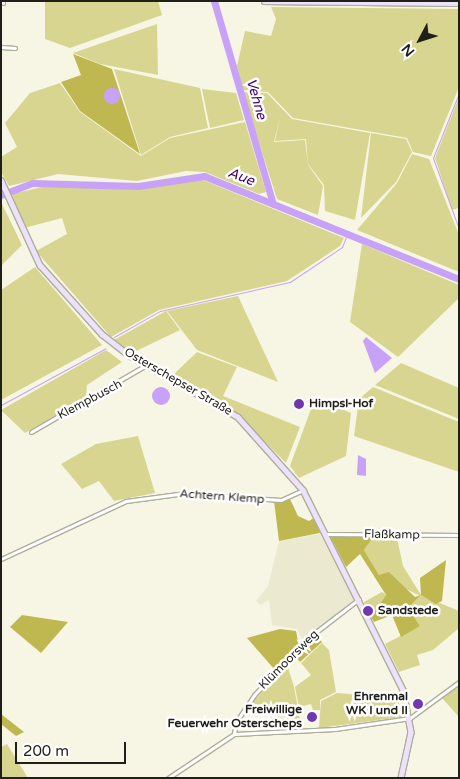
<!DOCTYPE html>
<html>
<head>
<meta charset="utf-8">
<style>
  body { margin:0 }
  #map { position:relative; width:460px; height:779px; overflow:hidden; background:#f7f6e4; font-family:"Varela Round",sans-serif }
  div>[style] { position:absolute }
  .built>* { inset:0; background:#ebead0 }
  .round { border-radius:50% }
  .green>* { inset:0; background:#d8d590 }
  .forest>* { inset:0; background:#bfb851 }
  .water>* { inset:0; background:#c7a2f8 }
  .stream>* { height:1px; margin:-0.5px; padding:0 0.5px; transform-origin:0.5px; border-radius:0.5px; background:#c7a2f8 }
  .river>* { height:7px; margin:-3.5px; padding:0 3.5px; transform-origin:3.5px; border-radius:3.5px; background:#c7a2f8 }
  .roads { filter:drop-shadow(1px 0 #aeae9c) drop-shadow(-1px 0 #aeae9c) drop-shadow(0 1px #aeae9c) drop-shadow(0 -1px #aeae9c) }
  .minor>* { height:3px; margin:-1.5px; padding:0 1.5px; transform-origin:1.5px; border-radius:1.5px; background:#fff }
  .secondary>* { height:4.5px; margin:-2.25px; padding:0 2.25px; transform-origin:2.25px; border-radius:2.25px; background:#ede1fc }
  .dots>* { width:14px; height:14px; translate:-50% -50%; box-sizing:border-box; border:2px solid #fff; border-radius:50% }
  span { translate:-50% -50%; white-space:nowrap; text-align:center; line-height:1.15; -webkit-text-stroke:5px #fff; paint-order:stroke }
  .street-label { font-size:12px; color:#201f19 }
  .poi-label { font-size:12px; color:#201f19; font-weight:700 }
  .left { translate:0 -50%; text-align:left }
  .right { translate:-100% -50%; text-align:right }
  .water-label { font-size:14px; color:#40026c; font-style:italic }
  .frame { position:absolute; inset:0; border:2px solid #201f19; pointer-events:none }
  .north { position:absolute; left:395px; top:15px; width:50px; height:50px; -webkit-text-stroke:4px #fff; paint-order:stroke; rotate:230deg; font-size:14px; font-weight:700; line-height:20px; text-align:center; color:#201f19 }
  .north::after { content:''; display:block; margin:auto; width:18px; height:22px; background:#201f19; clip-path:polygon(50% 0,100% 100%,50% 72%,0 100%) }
  .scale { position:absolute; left:15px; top:742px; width:111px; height:22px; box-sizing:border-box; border:2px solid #201f19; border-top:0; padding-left:6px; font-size:15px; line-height:18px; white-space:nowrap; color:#201f19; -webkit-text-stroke:4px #fff; paint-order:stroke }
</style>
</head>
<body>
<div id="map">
  <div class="built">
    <i style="clip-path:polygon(320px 534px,355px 602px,303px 642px,297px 629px,272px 625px,269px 600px,260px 605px,256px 601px,268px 586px,279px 541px)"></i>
    <i class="round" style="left:268px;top:712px;width:18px;height:18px"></i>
  </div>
  <div class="green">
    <i style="clip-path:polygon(45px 1px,158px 1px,162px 15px,70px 48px,45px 39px)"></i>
    <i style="clip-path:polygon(271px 7px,459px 9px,459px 87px,431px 156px,413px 152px,407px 138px,293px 118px,268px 92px,243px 90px,237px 66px,245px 31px,271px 36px,276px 19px)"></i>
    <i style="clip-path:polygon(157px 24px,158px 75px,100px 64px,73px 53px)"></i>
    <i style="clip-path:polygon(114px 69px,200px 88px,208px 128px,170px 137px,141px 155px)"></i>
    <i style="clip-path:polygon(60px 83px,80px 112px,141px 156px,170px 138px,245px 122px,266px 192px,259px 194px,205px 172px,186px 171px,137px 181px,58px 174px,9px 186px,1px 172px,1px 157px,17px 147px,5px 123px,30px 93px)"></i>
    <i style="clip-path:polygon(202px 89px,236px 93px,244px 120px,210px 128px)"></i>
    <i style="clip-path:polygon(243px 92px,267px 93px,292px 119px,370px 133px,355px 220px,325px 211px,324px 185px,308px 164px,306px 139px,275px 141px,280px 117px,274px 142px,305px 140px,308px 165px,323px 186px,318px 215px,277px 199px)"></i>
    <i style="clip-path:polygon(459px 97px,459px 208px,452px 210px,435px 158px)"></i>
    <i style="clip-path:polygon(371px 133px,406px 139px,412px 152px,396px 182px,361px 218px)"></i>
    <i style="clip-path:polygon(412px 154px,429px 159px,459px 235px,459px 272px,357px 230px,397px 183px)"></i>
    <i style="clip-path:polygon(190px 179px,203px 180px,344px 238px,340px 246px,287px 281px,159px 310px,111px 337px,36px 251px,67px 234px,62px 218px,24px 228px,12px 194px,59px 183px,136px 189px)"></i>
    <i style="clip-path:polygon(1px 202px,22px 245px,1px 266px)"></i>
    <i style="clip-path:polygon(362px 244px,459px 285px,459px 298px,398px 357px,350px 322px)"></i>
    <i style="clip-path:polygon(35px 267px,102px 345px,1px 400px,1px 290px)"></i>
    <i style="clip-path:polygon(238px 296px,278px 382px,197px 350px,167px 311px)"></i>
    <i style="clip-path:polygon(166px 311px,180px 330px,132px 353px,114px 340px)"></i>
    <i style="clip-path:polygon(106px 350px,122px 362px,87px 385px,86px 398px,25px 433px,1px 410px)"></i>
    <i style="clip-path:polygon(197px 352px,237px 367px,223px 396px,300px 427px,286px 463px,234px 411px,172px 376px)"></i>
    <i style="clip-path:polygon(401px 363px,459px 388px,459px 419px,375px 385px)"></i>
    <i style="clip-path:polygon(373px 387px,459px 422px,459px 472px,354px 436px,359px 399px)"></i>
    <i style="clip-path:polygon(315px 398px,351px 413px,346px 456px,299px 478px,290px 466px)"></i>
    <i style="clip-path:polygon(138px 436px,155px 493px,114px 501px,99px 481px,82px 489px,61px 464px,96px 444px)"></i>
    <i style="clip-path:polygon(374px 536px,397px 538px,403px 566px,421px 595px,459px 611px,459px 628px,433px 650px,417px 655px,420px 665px,399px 672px,385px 644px,420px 626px,408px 608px,420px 596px,379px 575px,364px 550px)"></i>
    <i style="clip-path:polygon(382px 592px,386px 595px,371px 617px,364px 602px)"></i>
    <i style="clip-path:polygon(322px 643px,329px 650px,336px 692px,320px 700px,320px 710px,313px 710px,311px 704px,299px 707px,295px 687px,311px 675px,301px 663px)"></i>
    <i style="clip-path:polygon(287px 664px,294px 687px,302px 729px,287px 729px,287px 714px,266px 715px,253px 702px)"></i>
    <i style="clip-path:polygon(459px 684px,459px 717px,441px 697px)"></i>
    <i style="clip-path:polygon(337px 693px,398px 698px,402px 717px,319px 728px,321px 701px)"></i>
    <i style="clip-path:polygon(7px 744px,28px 778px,1px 778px,1px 747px)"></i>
  </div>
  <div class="forest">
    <i style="clip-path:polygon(73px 54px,112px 69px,140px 154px,80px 111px,61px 82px,81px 75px)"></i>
    <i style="clip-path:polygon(290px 499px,298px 516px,309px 521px,314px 518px,320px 533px,279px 541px,274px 501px)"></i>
    <i style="clip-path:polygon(330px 536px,374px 536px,364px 550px,379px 575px,389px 572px,415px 597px,421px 595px,420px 578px,446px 560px,442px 601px,436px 604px,421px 595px,408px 608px,420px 626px,401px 637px,392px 615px,374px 622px,371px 617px,386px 595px,360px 554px,346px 567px)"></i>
    <i style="clip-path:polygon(22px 615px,68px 622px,41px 653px,10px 627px)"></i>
    <i style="clip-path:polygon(280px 629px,296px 631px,298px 641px,303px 642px,275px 670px,247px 638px)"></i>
    <i style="clip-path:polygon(315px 635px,322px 642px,300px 662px,295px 656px)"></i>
    <i style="clip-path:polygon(1px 714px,24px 732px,16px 736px,1px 724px)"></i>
  </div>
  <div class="water">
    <i class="round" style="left:104px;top:88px;width:16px;height:16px"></i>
    <i style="clip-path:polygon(366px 337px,392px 358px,375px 373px,363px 341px)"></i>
    <i class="round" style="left:152px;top:387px;width:18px;height:18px"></i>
    <i style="clip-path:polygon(358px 455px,366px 459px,366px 476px,357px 475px)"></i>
  </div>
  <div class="stream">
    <i style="left:459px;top:93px;width:70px;rotate:111.8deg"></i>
    <i style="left:433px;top:158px;width:76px;rotate:69.9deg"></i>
    <i style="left:114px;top:337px;width:53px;rotate:-29.5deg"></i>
    <i style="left:160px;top:311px;width:133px;rotate:-12.6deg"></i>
    <i style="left:290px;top:282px;width:63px;rotate:-33.9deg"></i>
    <i style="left:342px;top:247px;width:16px;rotate:-68deg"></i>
    <i style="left:1px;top:405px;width:119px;rotate:-28.5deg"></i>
  </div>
  <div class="river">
    <i style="left:214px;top:1px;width:211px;rotate:73.8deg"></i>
    <i style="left:1px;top:195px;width:34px;rotate:-21deg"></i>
    <i style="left:33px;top:183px;width:105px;rotate:1.6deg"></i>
    <i style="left:138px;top:186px;width:67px;rotate:-8.6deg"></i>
    <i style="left:204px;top:176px;width:275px;rotate:22deg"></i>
  </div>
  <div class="roads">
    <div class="minor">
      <i style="left:3px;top:1px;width:2px;rotate:90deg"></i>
      <i style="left:1px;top:47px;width:14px;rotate:4deg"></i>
      <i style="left:31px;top:432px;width:133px;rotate:-30.2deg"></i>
      <i style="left:326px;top:534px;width:133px;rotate:0.4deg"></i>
      <i style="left:1px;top:559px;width:138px;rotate:-24.9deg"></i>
      <i style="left:126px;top:501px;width:60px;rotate:-7.7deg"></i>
      <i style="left:185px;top:493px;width:96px;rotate:4.2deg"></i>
      <i style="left:281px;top:500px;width:24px;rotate:-24deg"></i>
      <i style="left:234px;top:734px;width:12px;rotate:-81deg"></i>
      <i style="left:236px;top:722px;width:32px;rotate:-56deg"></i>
      <i style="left:254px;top:695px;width:88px;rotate:-45.5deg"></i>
      <i style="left:316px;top:632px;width:54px;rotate:-37.5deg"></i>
      <i style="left:168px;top:778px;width:79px;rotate:-33.7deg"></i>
      <i style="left:234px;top:734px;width:101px;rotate:-2.8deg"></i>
      <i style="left:335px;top:729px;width:76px;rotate:-8.3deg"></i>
      <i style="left:410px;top:718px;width:61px;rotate:-36.3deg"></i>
    </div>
    <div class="secondary">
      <i style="left:264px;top:1px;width:195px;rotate:0.6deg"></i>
      <i style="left:1px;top:180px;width:94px;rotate:65.4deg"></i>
      <i style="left:40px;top:265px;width:93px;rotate:48.1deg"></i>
      <i style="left:102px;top:334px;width:34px;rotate:38deg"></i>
      <i style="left:129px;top:355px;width:125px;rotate:29.6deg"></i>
      <i style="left:238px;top:417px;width:98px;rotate:48.3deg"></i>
      <i style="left:303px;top:490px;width:224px;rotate:63.4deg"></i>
      <i style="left:403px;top:690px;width:43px;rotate:79.2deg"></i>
      <i style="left:411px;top:732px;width:47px;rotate:102.3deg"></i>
    </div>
  </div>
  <div class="dots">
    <i style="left:299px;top:404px;background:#7337ad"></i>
    <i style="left:368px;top:611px;background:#7337ad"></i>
    <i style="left:418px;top:704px;background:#7337ad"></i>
    <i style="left:312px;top:717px;background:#7337ad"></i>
  </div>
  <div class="street-label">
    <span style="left:178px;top:382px;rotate:30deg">Osterschepser Straße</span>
    <span style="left:90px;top:400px;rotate:-28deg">Klempbusch</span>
    <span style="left:222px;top:497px;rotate:4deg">Achtern Klemp</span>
    <span style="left:392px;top:535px;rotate:1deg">Flaßkamp</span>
    <span style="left:289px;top:660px;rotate:-45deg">Klümoorsweg</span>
  </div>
  <div class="poi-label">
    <span class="left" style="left:309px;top:404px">Himpsl-Hof</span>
    <span class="left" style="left:378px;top:611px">Sandstede</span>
    <span class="right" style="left:408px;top:704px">Ehrenmal<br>WK I und II</span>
    <span class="right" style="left:302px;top:717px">Freiwillige<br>Feuerwehr Osterscheps</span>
  </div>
  <div class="water-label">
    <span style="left:256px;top:99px;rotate:74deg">Vehne</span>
    <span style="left:241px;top:177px;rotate:21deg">Aue</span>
  </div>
  <div class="frame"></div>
  <div class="north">N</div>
  <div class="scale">200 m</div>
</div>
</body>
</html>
